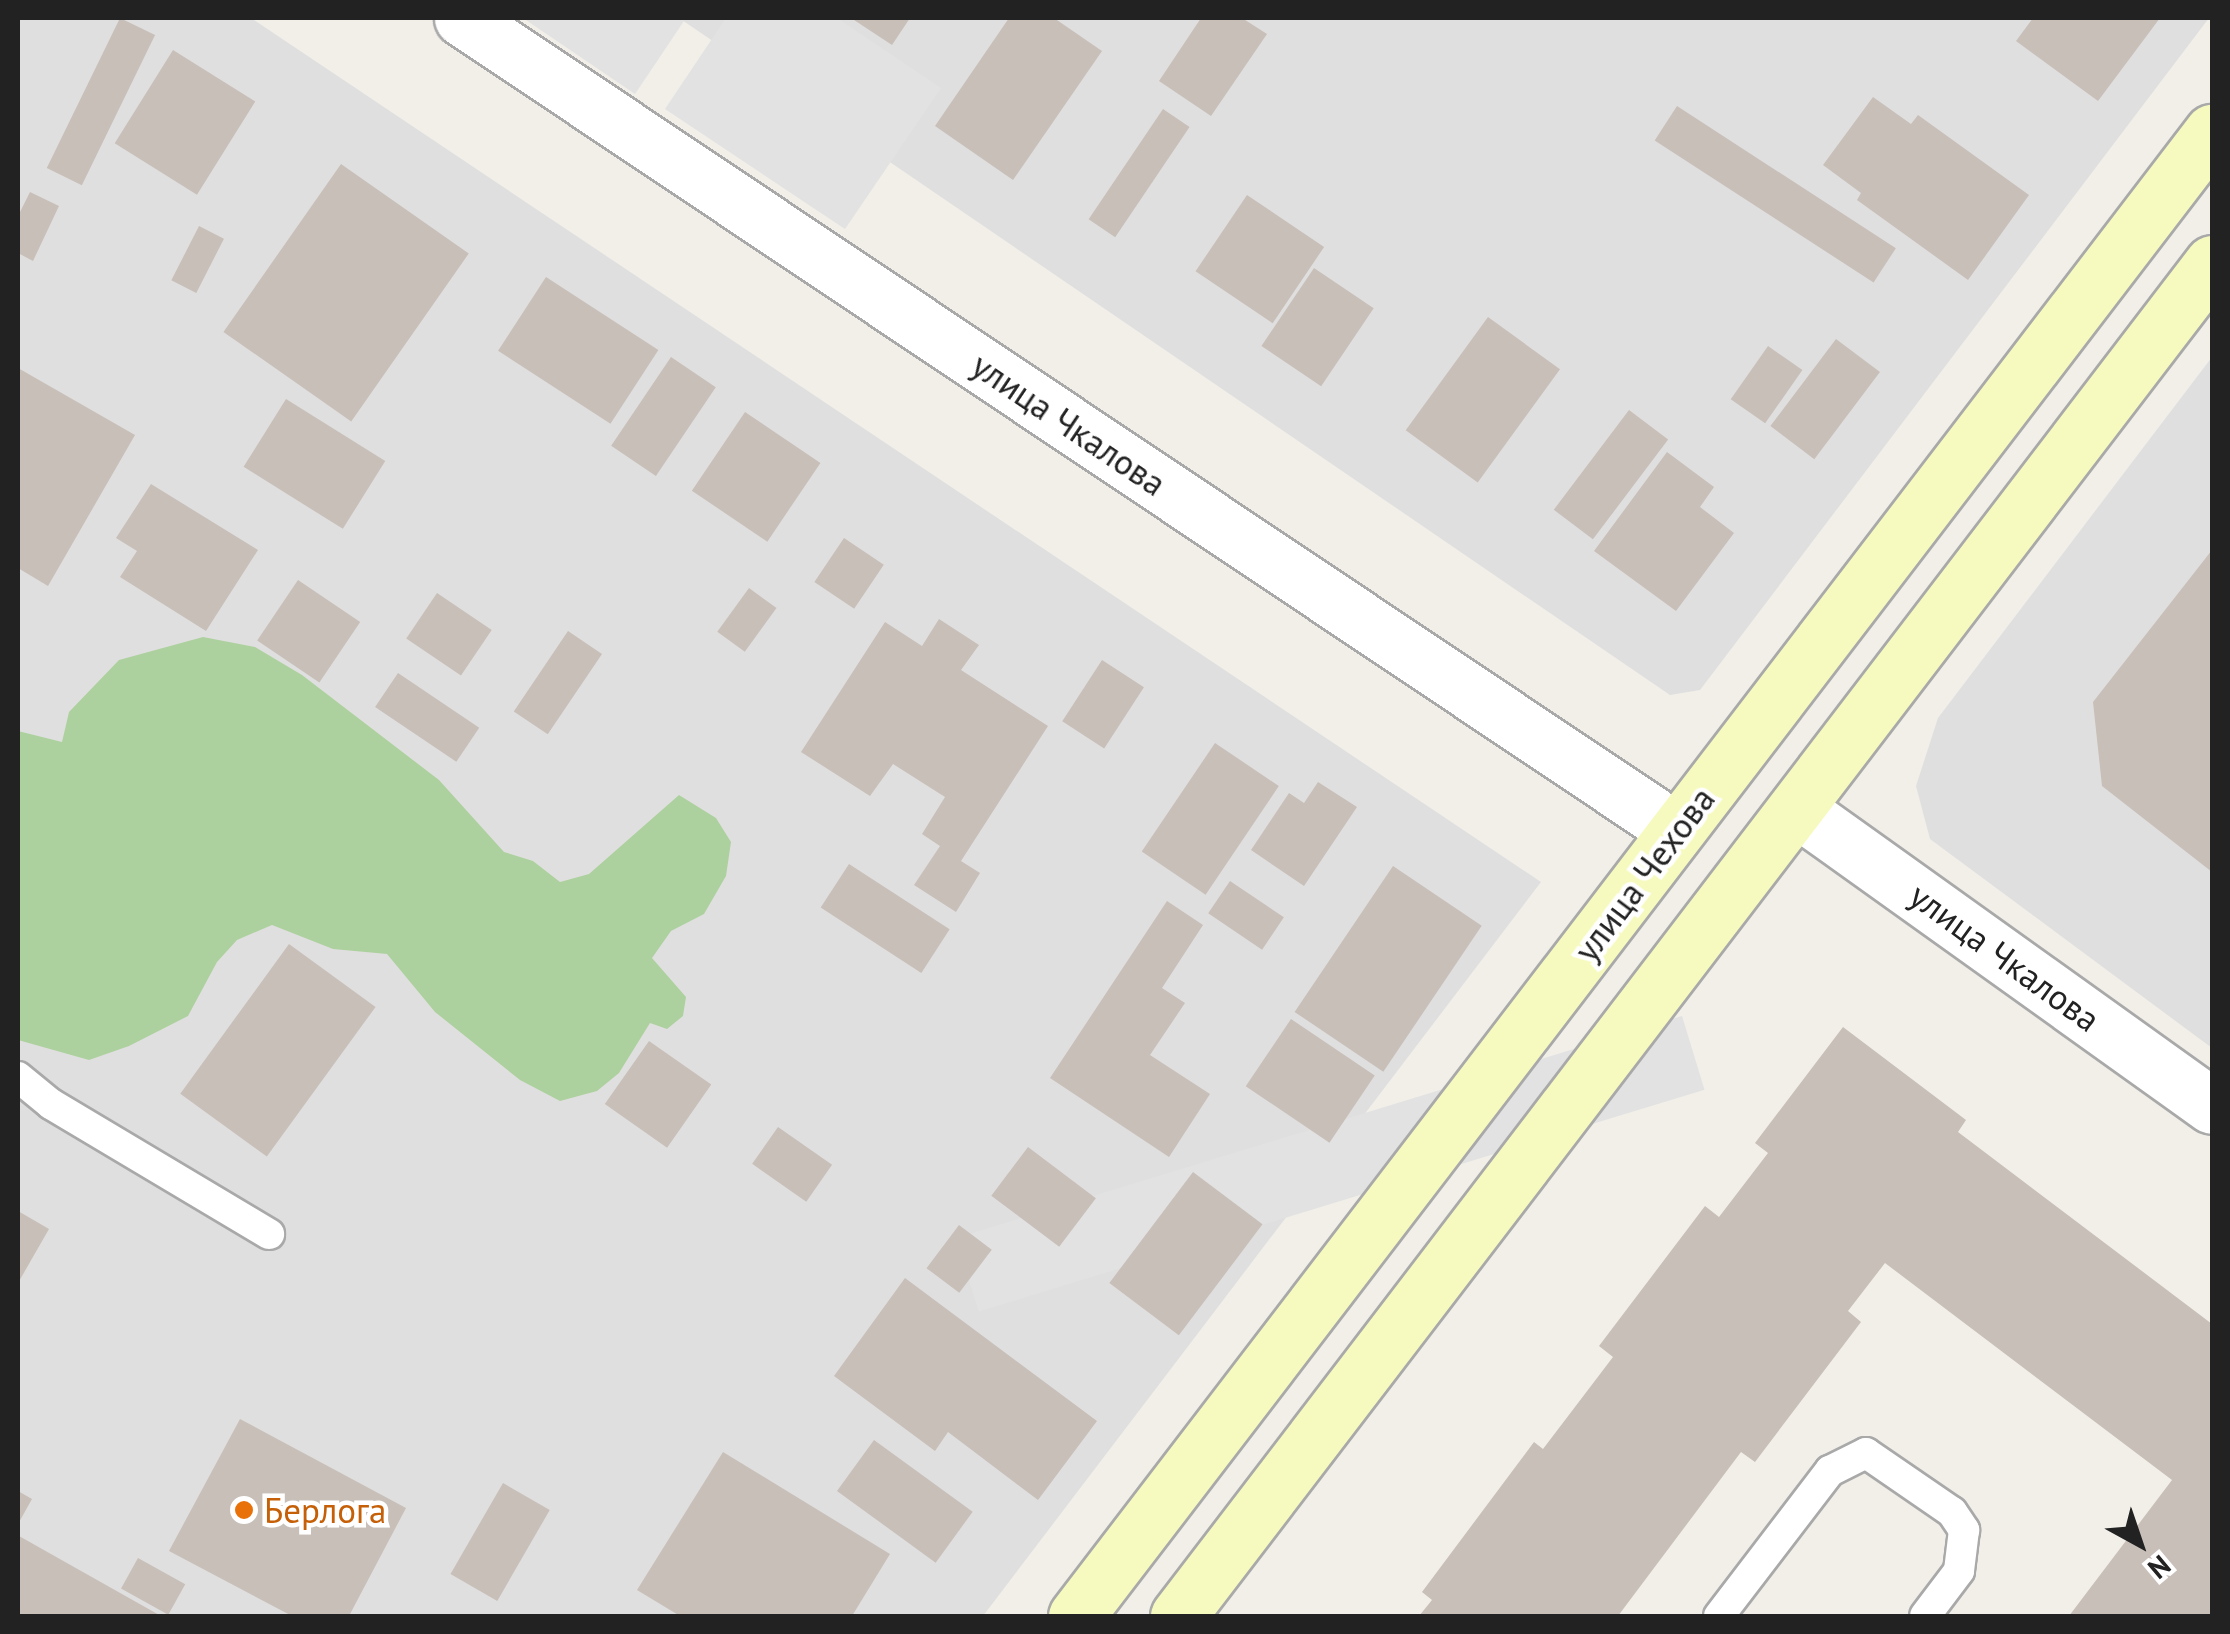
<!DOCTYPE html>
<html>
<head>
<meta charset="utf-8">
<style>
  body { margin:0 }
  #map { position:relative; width:2230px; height:1634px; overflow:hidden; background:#f2efe9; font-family:"PT Sans",sans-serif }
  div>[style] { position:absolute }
  .residential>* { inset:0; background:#e0dfdf }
  .forest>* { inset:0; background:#add19e }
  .parking>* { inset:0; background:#e2e2e2; transform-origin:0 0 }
  .building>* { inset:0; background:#c7bfb8; transform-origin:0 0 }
  .roads { filter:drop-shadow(2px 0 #a9a9a9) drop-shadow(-2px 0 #a9a9a9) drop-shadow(0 2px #a9a9a9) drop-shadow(0 -2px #a9a9a9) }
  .lane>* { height:30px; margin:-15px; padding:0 15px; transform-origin:15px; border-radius:15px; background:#fff }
  .street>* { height:55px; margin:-27.5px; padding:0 27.5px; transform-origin:27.5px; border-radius:27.5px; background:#fff }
  .secondary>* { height:55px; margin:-27.5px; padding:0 27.5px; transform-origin:27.5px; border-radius:27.5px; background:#f7fabf }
  .dots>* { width:28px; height:28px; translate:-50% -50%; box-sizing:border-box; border:5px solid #fff; border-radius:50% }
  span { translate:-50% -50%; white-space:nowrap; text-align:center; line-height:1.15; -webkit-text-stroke:9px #fff; paint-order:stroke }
  .street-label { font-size:35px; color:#222 }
  .food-label { font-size:35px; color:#c56008 }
  .left { translate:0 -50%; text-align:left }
  .frame { position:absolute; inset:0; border:20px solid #222; pointer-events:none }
  .north { position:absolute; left:2090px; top:1494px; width:100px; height:100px; -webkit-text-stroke:8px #fff; paint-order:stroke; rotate:140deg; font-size:28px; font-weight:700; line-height:40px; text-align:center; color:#222 }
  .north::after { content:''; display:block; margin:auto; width:35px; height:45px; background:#222; clip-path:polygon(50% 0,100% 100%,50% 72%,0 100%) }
</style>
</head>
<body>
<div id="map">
  <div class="residential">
    <i style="clip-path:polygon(18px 18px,251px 18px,1541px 882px,983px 1616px,18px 1616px)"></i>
    <i style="clip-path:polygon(679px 18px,2209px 18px,1700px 690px,1670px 695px)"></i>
    <i style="clip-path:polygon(2212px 357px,2212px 1048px,1930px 839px,1916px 786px,1938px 718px)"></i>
  </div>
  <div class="forest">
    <i style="clip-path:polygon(203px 637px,255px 647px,302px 675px,439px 780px,504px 852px,533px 861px,560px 882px,589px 874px,679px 795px,716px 818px,731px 842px,726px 876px,704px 914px,671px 931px,652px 958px,686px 997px,683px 1016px,667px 1029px,650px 1023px,619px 1073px,597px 1091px,560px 1101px,520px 1080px,435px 1012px,387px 954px,333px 949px,272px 925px,237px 940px,217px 962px,188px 1016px,129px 1046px,89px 1060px,18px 1040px,18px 731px,62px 742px,69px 712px,119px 660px)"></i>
  </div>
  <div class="parking">
    <i style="clip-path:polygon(523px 18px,686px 18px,635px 94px)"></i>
    <i style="clip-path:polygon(726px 18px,837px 18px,941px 88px,845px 229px,665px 109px)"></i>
    <i style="left:1682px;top:1016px;width:77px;height:759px;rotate:73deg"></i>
  </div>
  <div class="building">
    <i style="left:120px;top:18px;width:39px;height:167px;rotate:26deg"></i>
    <i style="clip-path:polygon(851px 18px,910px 18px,892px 45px)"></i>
    <i style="clip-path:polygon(1009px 18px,1054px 18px,1102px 51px,1013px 180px,935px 126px)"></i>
    <i style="clip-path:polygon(1201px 18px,1242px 18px,1267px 34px,1211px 116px,1159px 81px)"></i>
    <i style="clip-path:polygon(2033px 18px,2160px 18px,2098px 101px,2016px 41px)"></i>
    <i style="left:173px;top:50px;width:97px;height:110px;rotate:32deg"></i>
    <i style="clip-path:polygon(1873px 97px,1911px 124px,1918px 115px,2029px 195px,1968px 280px,1857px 200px,1861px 193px,1823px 165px)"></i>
    <i style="left:1677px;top:106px;width:261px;height:41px;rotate:33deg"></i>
    <i style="left:1163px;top:109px;width:32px;height:133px;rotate:34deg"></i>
    <i style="left:341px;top:164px;width:156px;height:205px;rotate:35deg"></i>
    <i style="clip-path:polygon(30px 192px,59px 206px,33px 261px,18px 253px,18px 216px)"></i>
    <i style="left:1247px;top:195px;width:93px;height:92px;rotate:34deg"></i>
    <i style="left:199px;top:226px;width:28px;height:61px;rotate:27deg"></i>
    <i style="left:1314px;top:268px;width:72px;height:94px;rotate:34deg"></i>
    <i style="left:546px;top:277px;width:134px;height:88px;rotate:33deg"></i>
    <i style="left:1488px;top:317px;width:89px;height:140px;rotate:36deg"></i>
    <i style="left:1836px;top:339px;width:55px;height:109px;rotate:37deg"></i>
    <i style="left:1768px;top:346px;width:42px;height:65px;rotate:35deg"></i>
    <i style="left:671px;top:357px;width:54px;height:107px;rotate:34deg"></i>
    <i style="clip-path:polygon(18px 368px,135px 435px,48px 586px,18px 568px)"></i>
    <i style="left:286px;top:399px;width:117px;height:80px;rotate:32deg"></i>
    <i style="left:1629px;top:410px;width:49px;height:125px;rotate:37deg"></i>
    <i style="left:745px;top:412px;width:91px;height:95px;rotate:34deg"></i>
    <i style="clip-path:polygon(1667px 452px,1714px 487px,1700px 507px,1734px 533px,1676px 611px,1594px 551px)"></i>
    <i style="clip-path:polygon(151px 484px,258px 550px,206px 631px,120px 577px,137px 551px,116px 538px)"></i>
    <i style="left:844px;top:538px;width:48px;height:53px;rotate:34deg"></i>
    <i style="clip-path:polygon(2212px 550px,2212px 872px,2102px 786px,2093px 702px)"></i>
    <i style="left:298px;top:580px;width:75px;height:73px;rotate:34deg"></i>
    <i style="left:749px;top:588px;width:34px;height:54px;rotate:36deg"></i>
    <i style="left:437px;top:593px;width:66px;height:55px;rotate:34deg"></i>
    <i style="clip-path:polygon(939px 619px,979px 645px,961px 670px,1048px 726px,961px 861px,980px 873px,956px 912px,914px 885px,940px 846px,922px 834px,945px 797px,893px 764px,870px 796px,801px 752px,885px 622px,922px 646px)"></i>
    <i style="left:568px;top:631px;width:41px;height:97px;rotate:34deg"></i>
    <i style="left:1102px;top:660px;width:50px;height:73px;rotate:33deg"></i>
    <i style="left:398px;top:673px;width:98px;height:41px;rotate:34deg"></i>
    <i style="left:1215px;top:743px;width:77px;height:131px;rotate:34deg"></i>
    <i style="clip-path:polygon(1318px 782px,1357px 807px,1304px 886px,1251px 850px,1289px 793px,1304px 803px)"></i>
    <i style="left:849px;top:864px;width:120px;height:52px;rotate:33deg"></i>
    <i style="left:1393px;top:866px;width:107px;height:176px;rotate:34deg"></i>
    <i style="left:1230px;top:881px;width:65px;height:39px;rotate:34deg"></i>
    <i style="clip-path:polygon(1167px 901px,1203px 925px,1162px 988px,1185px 1003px,1150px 1055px,1210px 1094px,1169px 1157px,1050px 1078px)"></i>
    <i style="left:289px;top:944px;width:107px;height:185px;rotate:36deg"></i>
    <i style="left:1291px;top:1019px;width:101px;height:81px;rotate:34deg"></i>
    <i style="clip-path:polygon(1843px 1027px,1966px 1120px,1958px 1132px,2212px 1324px,2212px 1616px,2069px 1616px,2172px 1480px,1885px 1263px,1848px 1311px,1861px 1322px,1755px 1462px,1741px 1452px,1618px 1616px,1419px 1616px,1432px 1600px,1422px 1592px,1534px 1442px,1543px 1449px,1613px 1357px,1599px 1346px,1705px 1206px,1719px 1217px,1768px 1153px,1755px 1143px)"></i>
    <i style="left:649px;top:1041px;width:76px;height:77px;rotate:35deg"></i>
    <i style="left:778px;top:1127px;width:66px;height:45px;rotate:35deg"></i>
    <i style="left:1028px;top:1147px;width:85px;height:61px;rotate:37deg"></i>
    <i style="left:1193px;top:1172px;width:87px;height:139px;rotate:37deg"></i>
    <i style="clip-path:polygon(18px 1211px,49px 1229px,18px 1283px)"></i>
    <i style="left:959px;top:1225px;width:41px;height:54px;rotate:37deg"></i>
    <i style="clip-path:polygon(905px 1278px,1097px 1421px,1038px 1500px,948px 1432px,935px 1451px,834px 1376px)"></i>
    <i style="clip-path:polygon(240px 1419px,406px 1508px,349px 1616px,292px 1616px,169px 1551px)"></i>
    <i style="left:874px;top:1440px;width:122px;height:63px;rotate:36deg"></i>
    <i style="clip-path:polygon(723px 1452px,890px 1554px,852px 1616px,680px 1616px,637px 1590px)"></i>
    <i style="left:503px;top:1483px;width:54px;height:105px;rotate:30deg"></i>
    <i style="clip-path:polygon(18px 1491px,32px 1499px,18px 1524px)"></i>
    <i style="clip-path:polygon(19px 1536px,161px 1616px,18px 1616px)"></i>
    <i style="left:138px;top:1558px;width:54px;height:35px;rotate:29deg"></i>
  </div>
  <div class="roads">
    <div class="lane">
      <i style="left:18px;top:1077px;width:43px;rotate:39.3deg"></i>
      <i style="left:51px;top:1104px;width:254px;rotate:30.8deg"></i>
      <i style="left:1719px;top:1616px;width:183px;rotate:-52.6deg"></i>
      <i style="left:1830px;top:1471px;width:40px;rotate:-26.6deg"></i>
      <i style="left:1866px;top:1453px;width:104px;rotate:34.5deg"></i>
      <i style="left:1952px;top:1512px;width:22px;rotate:56deg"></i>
      <i style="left:1964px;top:1530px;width:41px;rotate:97deg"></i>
      <i style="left:1959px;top:1571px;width:56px;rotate:127.1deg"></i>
    </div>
    <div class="street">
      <i style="left:462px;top:18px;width:1461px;rotate:33.78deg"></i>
      <i style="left:1797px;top:809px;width:510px;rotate:35.59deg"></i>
    </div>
    <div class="secondary">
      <i style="left:1076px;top:1616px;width:1869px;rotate:-52.57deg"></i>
      <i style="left:1178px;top:1616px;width:1703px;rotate:-52.61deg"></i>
    </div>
  </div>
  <div class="dots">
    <i style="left:244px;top:1510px;background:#e8710a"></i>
  </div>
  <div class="street-label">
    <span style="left:1069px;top:424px;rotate:34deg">улица Чкалова</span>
    <span style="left:1644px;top:874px;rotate:-53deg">улица Чехова</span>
    <span style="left:2005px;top:957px;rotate:36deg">улица Чкалова</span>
  </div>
  <div class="food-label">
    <span class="left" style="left:264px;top:1510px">Берлога</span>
  </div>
  <div class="frame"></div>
  <div class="north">N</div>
</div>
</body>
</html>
